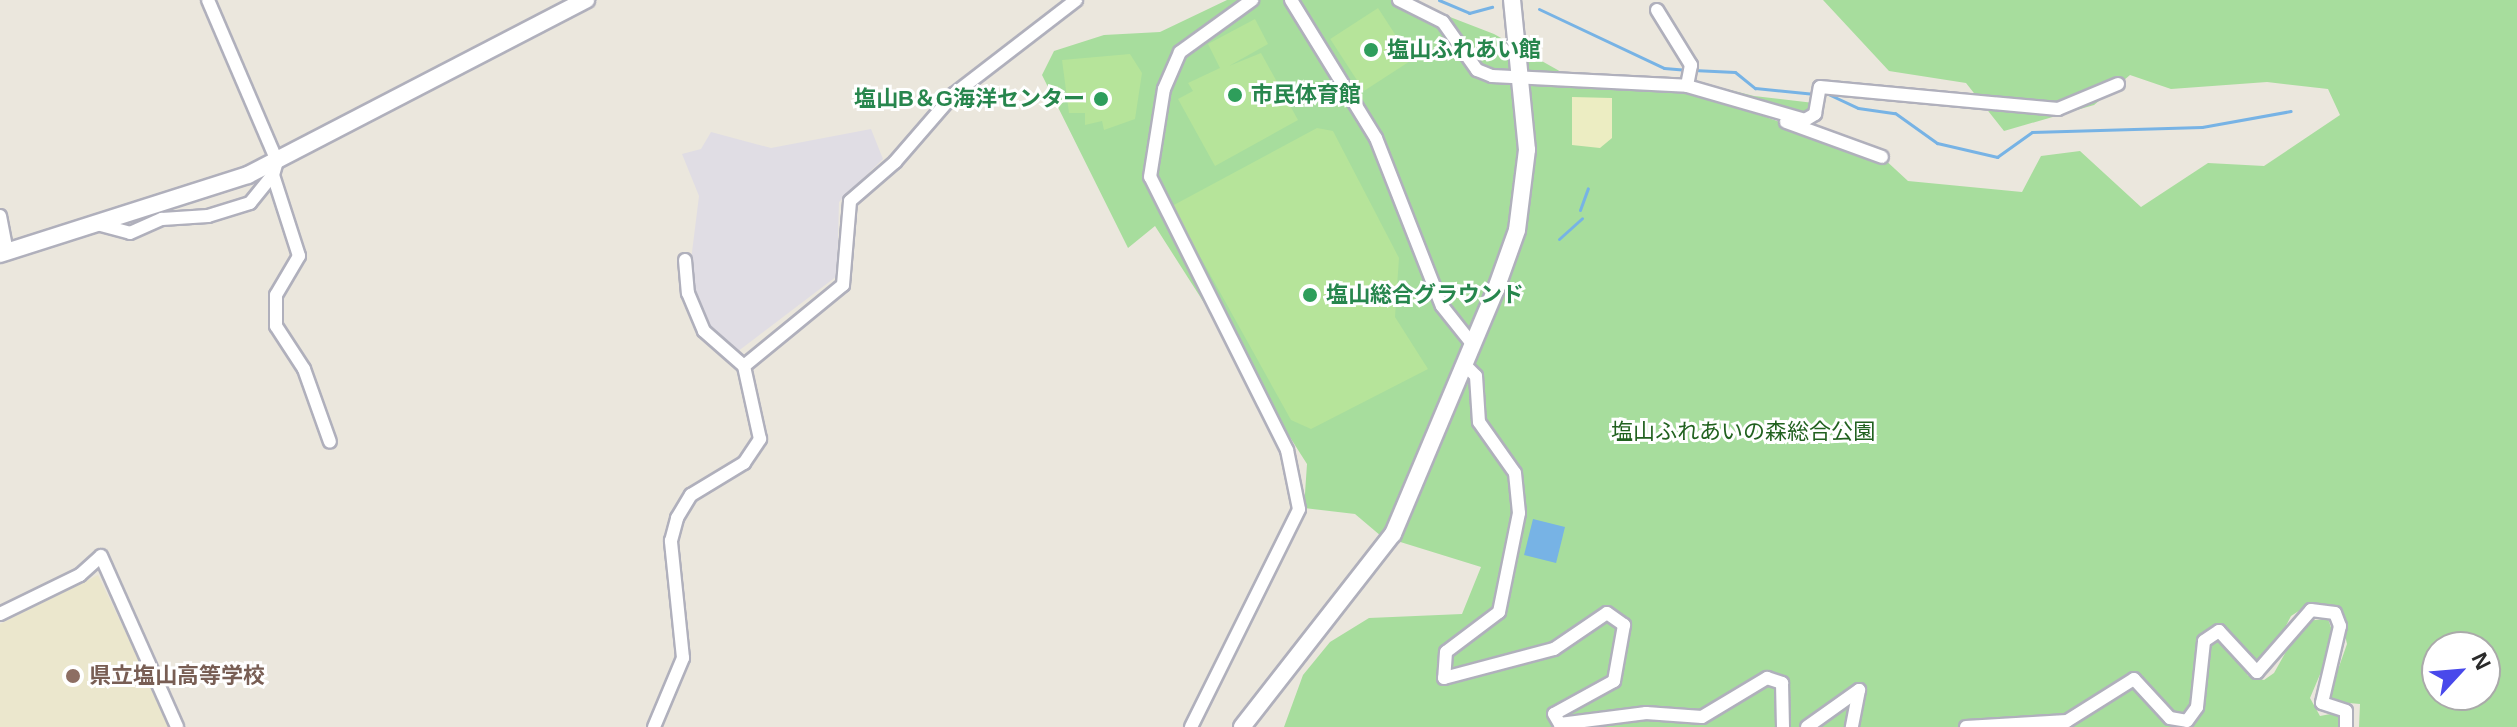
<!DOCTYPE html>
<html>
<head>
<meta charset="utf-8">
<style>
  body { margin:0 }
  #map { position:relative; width:2517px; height:727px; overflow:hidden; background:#ebe7dd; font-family:Arial,"Noto Sans JP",sans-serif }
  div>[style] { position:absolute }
  .industrial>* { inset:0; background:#e0dde4 }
  .education>* { inset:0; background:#ebe7cd }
  .green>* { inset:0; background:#a7dd9d }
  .sand>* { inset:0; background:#ecedc2 }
  .pitch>* { inset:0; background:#b6e49a; transform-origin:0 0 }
  .water>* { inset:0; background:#77b3e5; transform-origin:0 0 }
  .stream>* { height:3px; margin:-1.5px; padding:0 1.5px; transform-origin:1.5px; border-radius:1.5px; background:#77b3e5 }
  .roads { filter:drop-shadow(2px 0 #b0b0bc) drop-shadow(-2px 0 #b0b0bc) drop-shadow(0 2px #b0b0bc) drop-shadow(0 -2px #b0b0bc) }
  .street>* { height:12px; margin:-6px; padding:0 6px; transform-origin:6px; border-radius:6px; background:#fff }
  .secondary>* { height:16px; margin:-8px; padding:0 8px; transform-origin:8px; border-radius:8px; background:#fff }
  .dots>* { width:22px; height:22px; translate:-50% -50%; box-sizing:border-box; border:4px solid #fff; border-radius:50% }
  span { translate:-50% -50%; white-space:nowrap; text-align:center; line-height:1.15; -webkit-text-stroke:6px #fff; paint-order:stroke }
  .leisure-label { font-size:22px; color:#27864d; font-weight:700 }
  .left { translate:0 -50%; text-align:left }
  .right { translate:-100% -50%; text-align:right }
  .park-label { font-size:22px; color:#21611f }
  .education-label { font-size:22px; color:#785e54; font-weight:700 }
  .north { position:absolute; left:2421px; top:631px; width:80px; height:80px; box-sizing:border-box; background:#fff; border:2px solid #aaa; border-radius:50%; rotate:64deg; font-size:22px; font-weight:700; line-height:32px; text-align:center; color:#2a2a2a }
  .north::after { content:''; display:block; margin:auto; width:28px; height:36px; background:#4949eb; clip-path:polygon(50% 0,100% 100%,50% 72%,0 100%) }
</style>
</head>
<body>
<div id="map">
  <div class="industrial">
    <i style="clip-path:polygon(871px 129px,883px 159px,839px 202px,837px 276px,737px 352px,709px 328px,695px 294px,690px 268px,699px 196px,682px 154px,701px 149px,711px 132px,771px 148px)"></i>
  </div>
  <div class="education">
    <i style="clip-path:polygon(98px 575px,171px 727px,0 727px,0 624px)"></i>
  </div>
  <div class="green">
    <i style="clip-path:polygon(evenodd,1227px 0,1406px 0,1494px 34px,1563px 73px,1693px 92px,1882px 157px,1908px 181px,2022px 192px,2041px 156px,2080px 151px,2141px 207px,2208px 163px,2264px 166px,2340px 115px,2328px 89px,2267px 82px,2171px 89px,2130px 75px,2094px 105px,2004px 131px,1966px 83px,1889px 71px,1823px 0,2517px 0,2517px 727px,2359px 727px,2360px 704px,2327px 701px,2347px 644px,2340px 613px,2308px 605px,2291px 616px,2270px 657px,2247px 675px,2264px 680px,2274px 673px,2303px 621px,2328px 619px,2335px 639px,2310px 698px,2320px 716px,2341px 712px,2342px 727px,1284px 727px,1303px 675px,1330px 642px,1369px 618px,1462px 614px,1481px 567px,1381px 536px,1355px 514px,1304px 508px,1307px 464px,1155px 226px,1128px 248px,1042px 75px,1054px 51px,1104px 35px,1160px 32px,1227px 0,2437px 647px,2485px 647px,2485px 695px,2437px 695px,2437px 647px)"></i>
    <i style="clip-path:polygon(1690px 80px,1754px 96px,1814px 103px,1805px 120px,1687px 88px)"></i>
  </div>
  <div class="sand">
    <i style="clip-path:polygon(1572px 97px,1612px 98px,1612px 138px,1600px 148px,1572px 145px)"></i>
  </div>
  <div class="pitch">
    <i style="left:1378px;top:8px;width:62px;height:57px;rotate:57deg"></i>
    <i style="clip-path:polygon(1255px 19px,1268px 44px,1229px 66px,1261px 53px,1298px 120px,1215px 166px,1178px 99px,1193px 91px,1188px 83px,1220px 68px,1208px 44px)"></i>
    <i style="clip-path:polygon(1130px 54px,1142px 73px,1135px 119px,1104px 130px,1102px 121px,1085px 125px,1085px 113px,1069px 113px,1062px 60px)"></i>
    <i style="clip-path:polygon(1317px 128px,1333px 131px,1399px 258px,1395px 317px,1428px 369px,1311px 429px,1291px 420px,1172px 206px)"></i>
  </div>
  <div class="water">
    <i style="left:1533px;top:519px;width:33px;height:37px;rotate:14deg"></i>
  </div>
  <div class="stream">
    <i style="left:1439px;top:0;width:33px;rotate:23deg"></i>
    <i style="left:1469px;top:13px;width:24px;rotate:-15deg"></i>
    <i style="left:1539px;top:9px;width:138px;rotate:25.3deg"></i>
    <i style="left:1664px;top:68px;width:21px;rotate:5deg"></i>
    <i style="left:1693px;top:70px;width:42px;rotate:2.7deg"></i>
    <i style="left:1735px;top:72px;width:26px;rotate:39deg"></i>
    <i style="left:1755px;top:88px;width:60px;rotate:5.7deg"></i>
    <i style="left:1826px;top:93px;width:35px;rotate:25deg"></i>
    <i style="left:1858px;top:108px;width:37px;rotate:8deg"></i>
    <i style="left:1895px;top:113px;width:52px;rotate:35.5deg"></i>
    <i style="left:1937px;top:143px;width:62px;rotate:13.1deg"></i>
    <i style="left:1997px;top:157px;width:43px;rotate:-35.5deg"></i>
    <i style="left:2032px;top:132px;width:170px;rotate:-1.7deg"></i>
    <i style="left:2202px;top:127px;width:90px;rotate:-10.2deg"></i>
    <i style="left:1580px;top:210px;width:23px;rotate:-70deg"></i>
    <i style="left:1559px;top:239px;width:31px;rotate:-42deg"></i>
  </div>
  <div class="roads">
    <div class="street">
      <i style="left:1291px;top:0;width:162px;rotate:58.4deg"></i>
      <i style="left:1376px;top:138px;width:180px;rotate:68.6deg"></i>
      <i style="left:1442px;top:306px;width:50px;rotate:51.5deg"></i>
      <i style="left:1399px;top:0;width:49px;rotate:26.6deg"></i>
      <i style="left:1443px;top:22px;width:59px;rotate:54.7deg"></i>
      <i style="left:1477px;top:70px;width:16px;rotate:22deg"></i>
      <i style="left:1492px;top:76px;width:195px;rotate:2.9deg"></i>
      <i style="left:1687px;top:86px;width:123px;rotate:16.1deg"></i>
      <i style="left:1805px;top:120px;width:12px;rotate:-31deg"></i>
      <i style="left:1815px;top:114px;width:27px;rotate:-80deg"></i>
      <i style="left:1820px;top:87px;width:239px;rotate:5.3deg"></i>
      <i style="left:2058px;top:109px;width:65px;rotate:-22.6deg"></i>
      <i style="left:1657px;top:10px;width:65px;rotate:58.3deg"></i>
      <i style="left:1691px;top:65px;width:21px;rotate:101deg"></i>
      <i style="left:1786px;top:122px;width:102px;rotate:20deg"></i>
      <i style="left:273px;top:175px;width:85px;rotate:72.2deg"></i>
      <i style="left:299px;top:256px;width:45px;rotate:120.5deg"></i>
      <i style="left:276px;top:295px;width:31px;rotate:90deg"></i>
      <i style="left:276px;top:326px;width:51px;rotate:56.9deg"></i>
      <i style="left:304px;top:369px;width:77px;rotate:70.4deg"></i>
      <i style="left:0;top:216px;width:37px;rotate:79deg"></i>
      <i style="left:97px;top:224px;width:34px;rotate:15deg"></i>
      <i style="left:130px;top:233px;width:35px;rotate:-24deg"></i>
      <i style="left:162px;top:219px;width:46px;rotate:-3.7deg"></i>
      <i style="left:208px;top:216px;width:44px;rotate:-17.2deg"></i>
      <i style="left:250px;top:203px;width:36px;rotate:-51deg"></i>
      <i style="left:273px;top:175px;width:15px;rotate:-74deg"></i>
      <i style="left:277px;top:161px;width:175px;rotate:-113.2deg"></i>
      <i style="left:685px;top:260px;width:33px;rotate:85deg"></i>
      <i style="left:688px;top:293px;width:41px;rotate:67.2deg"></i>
      <i style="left:704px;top:331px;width:53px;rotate:41.2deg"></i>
      <i style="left:1466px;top:366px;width:14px;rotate:45deg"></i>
      <i style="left:1476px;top:376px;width:46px;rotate:86.3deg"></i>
      <i style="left:1479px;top:422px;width:62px;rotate:54.8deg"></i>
      <i style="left:1515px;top:473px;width:40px;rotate:84.3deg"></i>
      <i style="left:1519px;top:513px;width:101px;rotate:101.4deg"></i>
      <i style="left:1499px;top:612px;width:66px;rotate:143deg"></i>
      <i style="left:1446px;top:652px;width:26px;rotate:94deg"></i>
      <i style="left:1444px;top:678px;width:114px;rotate:-14.8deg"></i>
      <i style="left:1554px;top:649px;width:64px;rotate:-34.2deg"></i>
      <i style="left:1607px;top:613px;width:21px;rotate:35deg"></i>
      <i style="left:1624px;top:625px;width:57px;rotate:100.1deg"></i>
      <i style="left:1614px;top:681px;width:68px;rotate:151.2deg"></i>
      <i style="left:1554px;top:714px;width:12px;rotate:59deg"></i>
      <i style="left:1560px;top:724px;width:87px;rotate:-7.3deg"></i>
      <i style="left:1646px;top:713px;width:56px;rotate:4.1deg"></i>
      <i style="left:1702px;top:717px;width:76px;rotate:-31deg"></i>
      <i style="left:1767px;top:678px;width:16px;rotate:18deg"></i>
      <i style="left:1782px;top:683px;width:44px;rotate:88.7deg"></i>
      <i style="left:0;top:614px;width:89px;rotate:-26deg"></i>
      <i style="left:80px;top:575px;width:28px;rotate:-42deg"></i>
      <i style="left:101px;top:556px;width:187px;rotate:66deg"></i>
      <i style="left:654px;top:727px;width:75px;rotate:-67.2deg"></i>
      <i style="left:683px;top:658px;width:118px;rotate:-95.9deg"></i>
      <i style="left:671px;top:541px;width:24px;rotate:-75deg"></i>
      <i style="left:677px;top:518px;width:27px;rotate:-59deg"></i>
      <i style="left:691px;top:495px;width:62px;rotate:-31.1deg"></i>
      <i style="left:744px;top:463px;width:29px;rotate:-56deg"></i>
      <i style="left:760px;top:439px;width:75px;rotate:-102.4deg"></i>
      <i style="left:744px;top:366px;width:128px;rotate:-39.3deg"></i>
      <i style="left:843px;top:285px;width:84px;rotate:-85.2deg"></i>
      <i style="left:850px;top:201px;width:60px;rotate:-40.9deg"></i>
      <i style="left:895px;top:162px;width:90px;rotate:-49.1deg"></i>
      <i style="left:954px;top:94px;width:154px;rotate:-37.6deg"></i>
      <i style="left:1191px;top:727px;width:243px;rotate:-63.6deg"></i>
      <i style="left:1299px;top:509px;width:60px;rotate:-101.5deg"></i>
      <i style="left:1287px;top:450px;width:305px;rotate:-116.6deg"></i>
      <i style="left:1150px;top:177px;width:89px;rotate:-81deg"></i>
      <i style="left:1164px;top:89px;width:40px;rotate:-66.6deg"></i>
      <i style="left:1180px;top:52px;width:89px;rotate:-35.8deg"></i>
      <i style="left:1807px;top:727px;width:64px;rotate:-35.4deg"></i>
      <i style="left:1859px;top:690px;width:38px;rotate:101deg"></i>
      <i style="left:1966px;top:727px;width:101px;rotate:-3.4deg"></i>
      <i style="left:2067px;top:721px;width:79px;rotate:-32.1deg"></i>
      <i style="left:2134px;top:679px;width:53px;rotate:47.3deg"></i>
      <i style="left:2170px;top:718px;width:17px;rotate:10deg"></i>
      <i style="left:2187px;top:721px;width:17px;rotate:-54deg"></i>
      <i style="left:2197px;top:707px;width:66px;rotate:-83.9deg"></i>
      <i style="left:2204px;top:641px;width:18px;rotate:-34deg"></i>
      <i style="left:2219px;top:631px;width:56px;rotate:47.2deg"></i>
      <i style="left:2257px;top:672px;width:82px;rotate:-48.9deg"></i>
      <i style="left:2311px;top:610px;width:24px;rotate:7deg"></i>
      <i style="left:2335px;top:613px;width:14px;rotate:69deg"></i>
      <i style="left:2340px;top:626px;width:79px;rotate:103.2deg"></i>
      <i style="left:2322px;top:703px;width:25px;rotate:18deg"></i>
      <i style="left:2346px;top:711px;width:16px;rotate:90deg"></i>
    </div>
    <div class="secondary">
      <i style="left:0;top:254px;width:260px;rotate:-17.7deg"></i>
      <i style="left:248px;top:175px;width:381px;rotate:-27.4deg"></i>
      <i style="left:1242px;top:727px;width:245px;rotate:-52deg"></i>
      <i style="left:1393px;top:534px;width:269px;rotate:-67.2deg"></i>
      <i style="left:1497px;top:286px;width:59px;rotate:-70.3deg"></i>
      <i style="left:1517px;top:230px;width:81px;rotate:-82.9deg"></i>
      <i style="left:1527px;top:150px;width:151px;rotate:-95.7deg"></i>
    </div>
  </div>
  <div class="dots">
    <i style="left:1371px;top:50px;background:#2e9e5b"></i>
    <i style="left:1235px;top:95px;background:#2e9e5b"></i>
    <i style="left:1101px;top:99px;background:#2e9e5b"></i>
    <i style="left:1310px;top:295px;background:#2e9e5b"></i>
    <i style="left:73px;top:676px;background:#8d6e63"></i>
  </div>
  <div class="leisure-label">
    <span class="left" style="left:1387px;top:50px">塩山ふれあい館</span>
    <span class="left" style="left:1251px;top:95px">市民体育館</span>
    <span class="right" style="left:1085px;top:99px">塩山B＆G海洋センター</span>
    <span class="left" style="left:1326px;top:295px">塩山総合グラウンド</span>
  </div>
  <div class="park-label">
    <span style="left:1743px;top:432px">塩山ふれあいの森総合公園</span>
  </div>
  <div class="education-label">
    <span class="left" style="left:89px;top:676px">県立塩山高等学校</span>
  </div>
  <div class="north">N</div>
</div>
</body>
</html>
